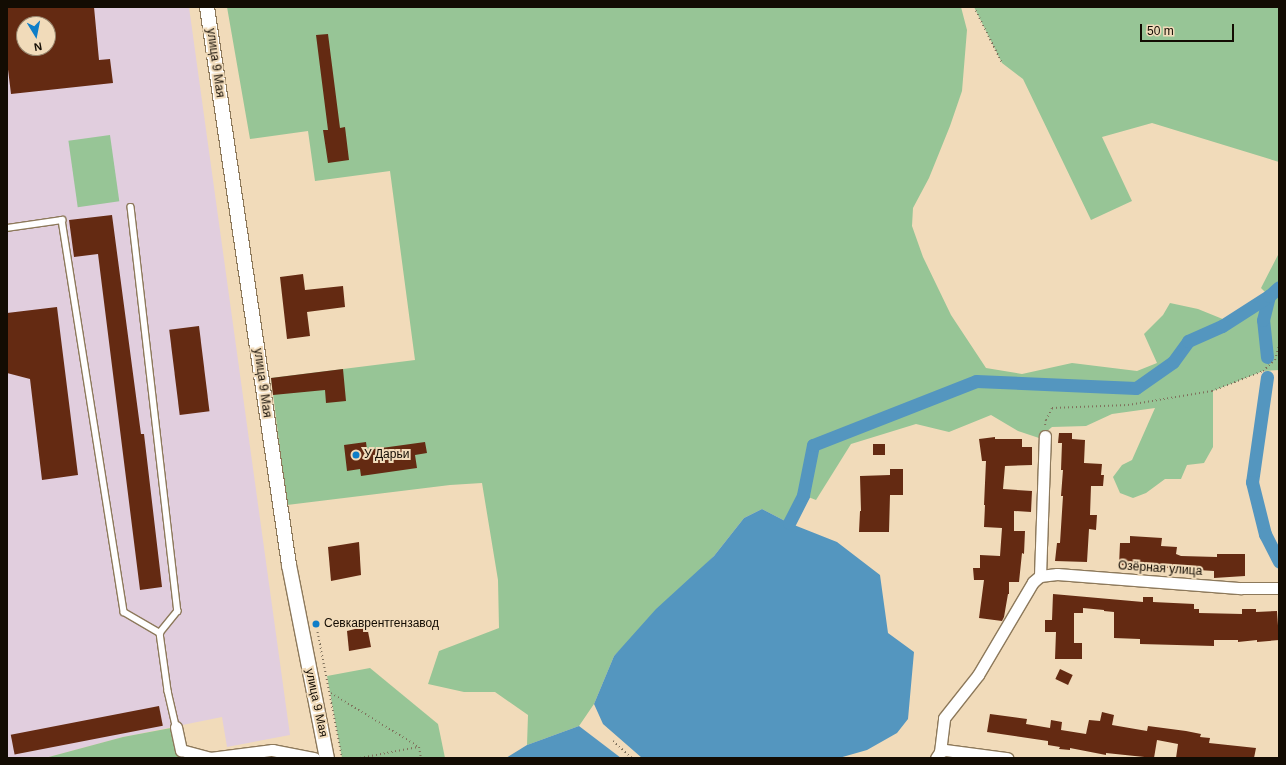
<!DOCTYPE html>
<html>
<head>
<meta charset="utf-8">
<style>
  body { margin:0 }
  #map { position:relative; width:1286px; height:765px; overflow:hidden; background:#f1dbba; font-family:Helvetica,sans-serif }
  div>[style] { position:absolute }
  .industrial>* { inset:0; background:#e1cede }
  .green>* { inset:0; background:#97c596; transform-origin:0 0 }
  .water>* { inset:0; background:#5496bf }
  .canal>* { height:13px; margin:-6.5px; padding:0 6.5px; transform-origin:6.5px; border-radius:6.5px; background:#5496bf }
  .building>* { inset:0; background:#642a12; transform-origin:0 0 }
  .path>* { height:2px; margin-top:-1px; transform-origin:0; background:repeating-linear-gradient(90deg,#7f715c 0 1px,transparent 0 4px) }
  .roads { filter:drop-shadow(1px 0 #8d795b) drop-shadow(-1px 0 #8d795b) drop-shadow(0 1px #8d795b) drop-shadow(0 -1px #8d795b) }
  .service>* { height:5.5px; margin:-2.75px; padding:0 2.75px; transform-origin:2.75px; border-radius:2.75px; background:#fff }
  .minor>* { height:11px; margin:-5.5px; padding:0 5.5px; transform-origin:5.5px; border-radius:5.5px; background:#fff }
  .tertiary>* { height:14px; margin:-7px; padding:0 7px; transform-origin:7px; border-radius:7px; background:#fff }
  .dots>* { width:11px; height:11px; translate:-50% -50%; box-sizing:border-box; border:2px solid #f1dbba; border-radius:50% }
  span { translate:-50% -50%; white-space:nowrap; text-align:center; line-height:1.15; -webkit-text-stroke:4px #f1dbba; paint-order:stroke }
  .street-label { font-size:12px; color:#130c03 }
  .poi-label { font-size:12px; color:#130c03 }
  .left { translate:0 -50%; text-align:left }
  .frame { position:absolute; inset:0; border:8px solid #130c03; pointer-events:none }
  .north { position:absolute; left:16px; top:16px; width:40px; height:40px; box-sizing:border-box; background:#f1dbba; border:1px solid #988871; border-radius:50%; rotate:170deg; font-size:11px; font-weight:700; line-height:16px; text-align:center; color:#130c03 }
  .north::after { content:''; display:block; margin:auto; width:14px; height:18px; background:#0f7ec8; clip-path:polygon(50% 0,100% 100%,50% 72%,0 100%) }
  .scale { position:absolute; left:1140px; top:24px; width:94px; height:18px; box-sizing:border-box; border:2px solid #130c03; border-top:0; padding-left:5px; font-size:12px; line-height:14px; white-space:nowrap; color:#130c03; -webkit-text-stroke:3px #f1dbba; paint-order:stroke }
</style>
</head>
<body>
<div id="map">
  <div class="industrial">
    <i style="clip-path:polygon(evenodd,7px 7px,189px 7px,290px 735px,227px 747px,222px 717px,123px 737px,45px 758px,7px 758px,7px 7px,24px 24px,48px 24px,48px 48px,24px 48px,24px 24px)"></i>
  </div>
  <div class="green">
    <i style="clip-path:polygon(227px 7px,961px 7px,967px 30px,962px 91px,950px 126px,929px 178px,913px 208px,912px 226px,923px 257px,951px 315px,986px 368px,1022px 374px,1072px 363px,1137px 371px,1157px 363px,1144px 334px,1163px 315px,1170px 303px,1198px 309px,1230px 322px,1269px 296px,1261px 288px,1279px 253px,1279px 370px,1263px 371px,1213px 391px,1213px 447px,1204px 463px,1187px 465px,1181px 479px,1165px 479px,1146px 493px,1133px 498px,1120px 493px,1113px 477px,1122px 465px,1132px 460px,1155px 408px,1112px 414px,1086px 426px,1052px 427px,1039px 438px,1018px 431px,991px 415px,949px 432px,916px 424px,851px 444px,816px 500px,803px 495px,789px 523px,762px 509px,744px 518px,714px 556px,614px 656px,594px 704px,579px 726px,527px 745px,528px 715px,495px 692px,464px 692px,428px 684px,439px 651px,499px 628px,498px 580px,482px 483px,450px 485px,287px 505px,271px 378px,415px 360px,390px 171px,315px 181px,308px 131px,250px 139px)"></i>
    <i style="clip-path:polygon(974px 7px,1279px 7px,1279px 162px,1152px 123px,1102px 137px,1132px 201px,1091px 220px,1023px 79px,1002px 63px)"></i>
    <i style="left:110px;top:135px;width:67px;height:42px;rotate:82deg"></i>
    <i style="clip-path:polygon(370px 668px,438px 724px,445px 758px,342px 758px,327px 676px)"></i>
    <i style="clip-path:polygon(176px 727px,181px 750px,210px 758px,272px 750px,314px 758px,45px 758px,123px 737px)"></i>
  </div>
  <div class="water">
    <i style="clip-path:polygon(762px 509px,789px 523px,837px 542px,880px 575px,888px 633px,914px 652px,908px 719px,897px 733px,867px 750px,839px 758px,642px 758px,603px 724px,594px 704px,614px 656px,656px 609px,714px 556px,744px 518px)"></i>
    <i style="clip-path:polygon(579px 726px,621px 758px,506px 758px,527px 745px)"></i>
  </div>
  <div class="canal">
    <i style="left:1267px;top:357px;width:37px;rotate:-96deg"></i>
    <i style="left:1263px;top:320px;width:25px;rotate:-76deg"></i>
    <i style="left:1267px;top:377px;width:106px;rotate:98.1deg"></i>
    <i style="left:1252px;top:482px;width:54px;rotate:76deg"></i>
    <i style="left:1265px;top:534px;width:31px;rotate:63deg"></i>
    <i style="left:789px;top:523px;width:31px;rotate:-63deg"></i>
    <i style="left:803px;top:495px;width:51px;rotate:-78.7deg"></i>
    <i style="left:813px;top:445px;width:175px;rotate:-21.4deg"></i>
    <i style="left:976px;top:381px;width:160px;rotate:2.5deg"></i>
    <i style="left:1136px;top:388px;width:45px;rotate:-35.1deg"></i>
    <i style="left:1173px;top:362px;width:26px;rotate:-54deg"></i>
    <i style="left:1188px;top:341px;width:37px;rotate:-24deg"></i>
    <i style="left:1222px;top:326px;width:56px;rotate:-32.6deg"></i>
    <i style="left:1269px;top:296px;width:13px;rotate:-42deg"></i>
  </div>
  <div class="building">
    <i style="clip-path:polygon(evenodd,7px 7px,94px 7px,99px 60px,110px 59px,113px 83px,11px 94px,7px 61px,7px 7px,24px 24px,48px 24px,48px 48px,24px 48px,24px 24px)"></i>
    <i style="clip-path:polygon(328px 34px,340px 128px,345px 127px,349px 160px,328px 163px,323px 130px,328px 130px,316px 35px)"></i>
    <i style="clip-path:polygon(112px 215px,141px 434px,144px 434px,162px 587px,140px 590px,98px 254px,74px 257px,69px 220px)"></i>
    <i style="clip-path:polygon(303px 274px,305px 290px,343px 286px,345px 307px,307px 312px,310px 336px,287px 339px,280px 277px)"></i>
    <i style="clip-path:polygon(57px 307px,78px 475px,42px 480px,30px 379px,7px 373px,7px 313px)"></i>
    <i style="left:199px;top:326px;width:86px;height:30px;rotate:83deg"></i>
    <i style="clip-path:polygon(343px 369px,346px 401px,326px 403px,325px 390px,273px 395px,271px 378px)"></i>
    <i style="clip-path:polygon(1059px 433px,1072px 433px,1072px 439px,1085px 440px,1084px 463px,1102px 464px,1101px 475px,1104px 475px,1103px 486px,1091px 486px,1090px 515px,1097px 515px,1096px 530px,1089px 529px,1087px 562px,1055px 561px,1057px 543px,1060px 543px,1063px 496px,1061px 496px,1063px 470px,1061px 470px,1062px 443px,1058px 443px)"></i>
    <i style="clip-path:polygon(995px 437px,995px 439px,1022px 439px,1022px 447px,1032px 447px,1032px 465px,1005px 466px,1003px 489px,1032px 491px,1031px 512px,1014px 511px,1014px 531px,1025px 531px,1024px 554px,1022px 553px,1019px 582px,1009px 582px,1009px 594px,1008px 594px,1004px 617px,1002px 621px,979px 618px,984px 580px,974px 580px,973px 568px,980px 568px,980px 555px,1000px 556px,1002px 528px,984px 527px,985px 505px,984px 505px,986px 461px,982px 461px,979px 439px)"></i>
    <i style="clip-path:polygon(366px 442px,367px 450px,425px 442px,427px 453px,415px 455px,417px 468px,361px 476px,360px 469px,347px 471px,344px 445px)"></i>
    <i style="left:873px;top:444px;width:12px;height:11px"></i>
    <i style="clip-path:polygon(890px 469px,903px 469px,903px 495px,890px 495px,889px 532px,859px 532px,860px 511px,861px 511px,860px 476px,890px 475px)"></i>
    <i style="clip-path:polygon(1130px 536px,1162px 538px,1161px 546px,1177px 547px,1176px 554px,1181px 556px,1217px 557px,1217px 554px,1245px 554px,1245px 576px,1214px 578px,1214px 571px,1119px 565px,1120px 543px,1130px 543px)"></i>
    <i style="clip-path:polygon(359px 542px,361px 575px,331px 581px,328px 547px)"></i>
    <i style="clip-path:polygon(1053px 594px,1143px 602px,1143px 597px,1153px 597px,1153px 602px,1194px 604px,1194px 609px,1199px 609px,1199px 613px,1242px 614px,1242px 609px,1256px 609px,1256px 612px,1277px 611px,1279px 640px,1257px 642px,1257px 640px,1238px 642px,1238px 640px,1214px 640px,1214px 646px,1140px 644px,1140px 639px,1114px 638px,1114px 612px,1104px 611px,1104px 610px,1083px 608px,1083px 613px,1074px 613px,1074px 643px,1082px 643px,1082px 659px,1055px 659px,1056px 632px,1045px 632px,1045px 620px,1052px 620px)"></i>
    <i style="clip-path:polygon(367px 626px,371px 647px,349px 651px,347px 631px)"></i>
    <i style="left:1060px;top:669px;width:14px;height:11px;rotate:25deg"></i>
    <i style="left:159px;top:706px;width:20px;height:151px;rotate:79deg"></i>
    <i style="clip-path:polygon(1102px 712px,1114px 715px,1112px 725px,1147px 731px,1148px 726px,1186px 731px,1201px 734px,1200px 737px,1210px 738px,1209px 743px,1256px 748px,1254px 758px,1176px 758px,1178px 744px,1157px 740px,1154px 758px,1106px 753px,1106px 755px,1070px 748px,1070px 750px,1059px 749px,1060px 747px,1048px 745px,1048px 741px,987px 732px,990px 714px,1027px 719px,1026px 724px,1050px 728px,1051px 720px,1062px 722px,1061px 730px,1086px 734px,1089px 720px,1100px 721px)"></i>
  </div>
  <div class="path">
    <i style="left:974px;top:7px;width:63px;rotate:63.4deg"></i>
    <i style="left:1045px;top:425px;width:5px;rotate:-79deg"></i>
    <i style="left:1046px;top:420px;width:13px;rotate:-63deg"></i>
    <i style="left:1052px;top:408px;width:76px;rotate:-2.3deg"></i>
    <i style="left:1128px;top:405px;width:85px;rotate:-9.5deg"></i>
    <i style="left:1212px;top:391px;width:55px;rotate:-21.4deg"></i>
    <i style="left:1263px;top:371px;width:16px;rotate:-43deg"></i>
    <i style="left:1275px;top:360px;width:16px;rotate:-75deg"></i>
    <i style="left:316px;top:624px;width:136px;rotate:79deg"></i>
    <i style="left:331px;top:693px;width:103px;rotate:31.5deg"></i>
    <i style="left:419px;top:747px;width:11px;rotate:80deg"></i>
    <i style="left:613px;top:741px;width:25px;rotate:42deg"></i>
    <i style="left:360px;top:758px;width:59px;rotate:-10.7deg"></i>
  </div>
  <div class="roads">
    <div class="service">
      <i style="left:131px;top:207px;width:407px;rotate:83.4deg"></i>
      <i style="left:178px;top:611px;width:28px;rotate:129deg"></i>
      <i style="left:7px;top:228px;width:56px;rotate:-8.3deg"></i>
      <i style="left:62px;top:220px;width:397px;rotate:81deg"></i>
      <i style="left:124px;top:612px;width:42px;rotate:30.3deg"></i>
      <i style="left:160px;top:633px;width:59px;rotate:82.1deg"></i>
      <i style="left:168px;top:691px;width:37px;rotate:77deg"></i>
    </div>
    <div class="minor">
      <i style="left:1040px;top:576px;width:140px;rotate:-88deg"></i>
      <i style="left:176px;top:727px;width:24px;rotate:78deg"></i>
      <i style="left:181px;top:750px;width:30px;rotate:15deg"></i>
      <i style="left:210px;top:758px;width:63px;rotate:-7.4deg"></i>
      <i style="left:272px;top:750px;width:43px;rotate:10.8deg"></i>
      <i style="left:940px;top:752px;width:34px;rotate:-83deg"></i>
      <i style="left:944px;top:718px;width:55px;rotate:-51.7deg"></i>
      <i style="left:978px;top:675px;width:108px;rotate:-59.4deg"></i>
      <i style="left:1033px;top:582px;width:9px;rotate:-41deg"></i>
      <i style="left:1040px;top:576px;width:17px;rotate:-7deg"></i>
      <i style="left:1057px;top:574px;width:185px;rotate:4.4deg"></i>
      <i style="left:1241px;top:588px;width:38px"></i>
      <i style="left:936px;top:758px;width:7px;rotate:-56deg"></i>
      <i style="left:940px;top:752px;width:5px;rotate:-22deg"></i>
      <i style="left:945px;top:750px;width:63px;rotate:7.4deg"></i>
    </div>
    <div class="tertiary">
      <i style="left:207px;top:7px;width:564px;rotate:81.64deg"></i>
      <i style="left:289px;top:565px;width:197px;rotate:78.9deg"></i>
    </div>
  </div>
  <div class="dots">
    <i style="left:356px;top:455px;background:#0f7ec8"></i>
    <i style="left:316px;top:624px;background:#0f7ec8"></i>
  </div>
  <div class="street-label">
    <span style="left:215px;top:63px;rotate:82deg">улица 9 Мая</span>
    <span style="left:262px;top:383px;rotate:82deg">улица 9 Мая</span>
    <span style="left:1160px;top:569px;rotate:4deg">Озёрная улица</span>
    <span style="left:316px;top:703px;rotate:78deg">улица 9 Мая</span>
  </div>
  <div class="poi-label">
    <span class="left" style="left:364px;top:455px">У Дарьи</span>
    <span class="left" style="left:324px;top:624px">Севкаврентгензавод</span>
  </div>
  <div class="frame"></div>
  <div class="north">N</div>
  <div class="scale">50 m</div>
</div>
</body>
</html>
